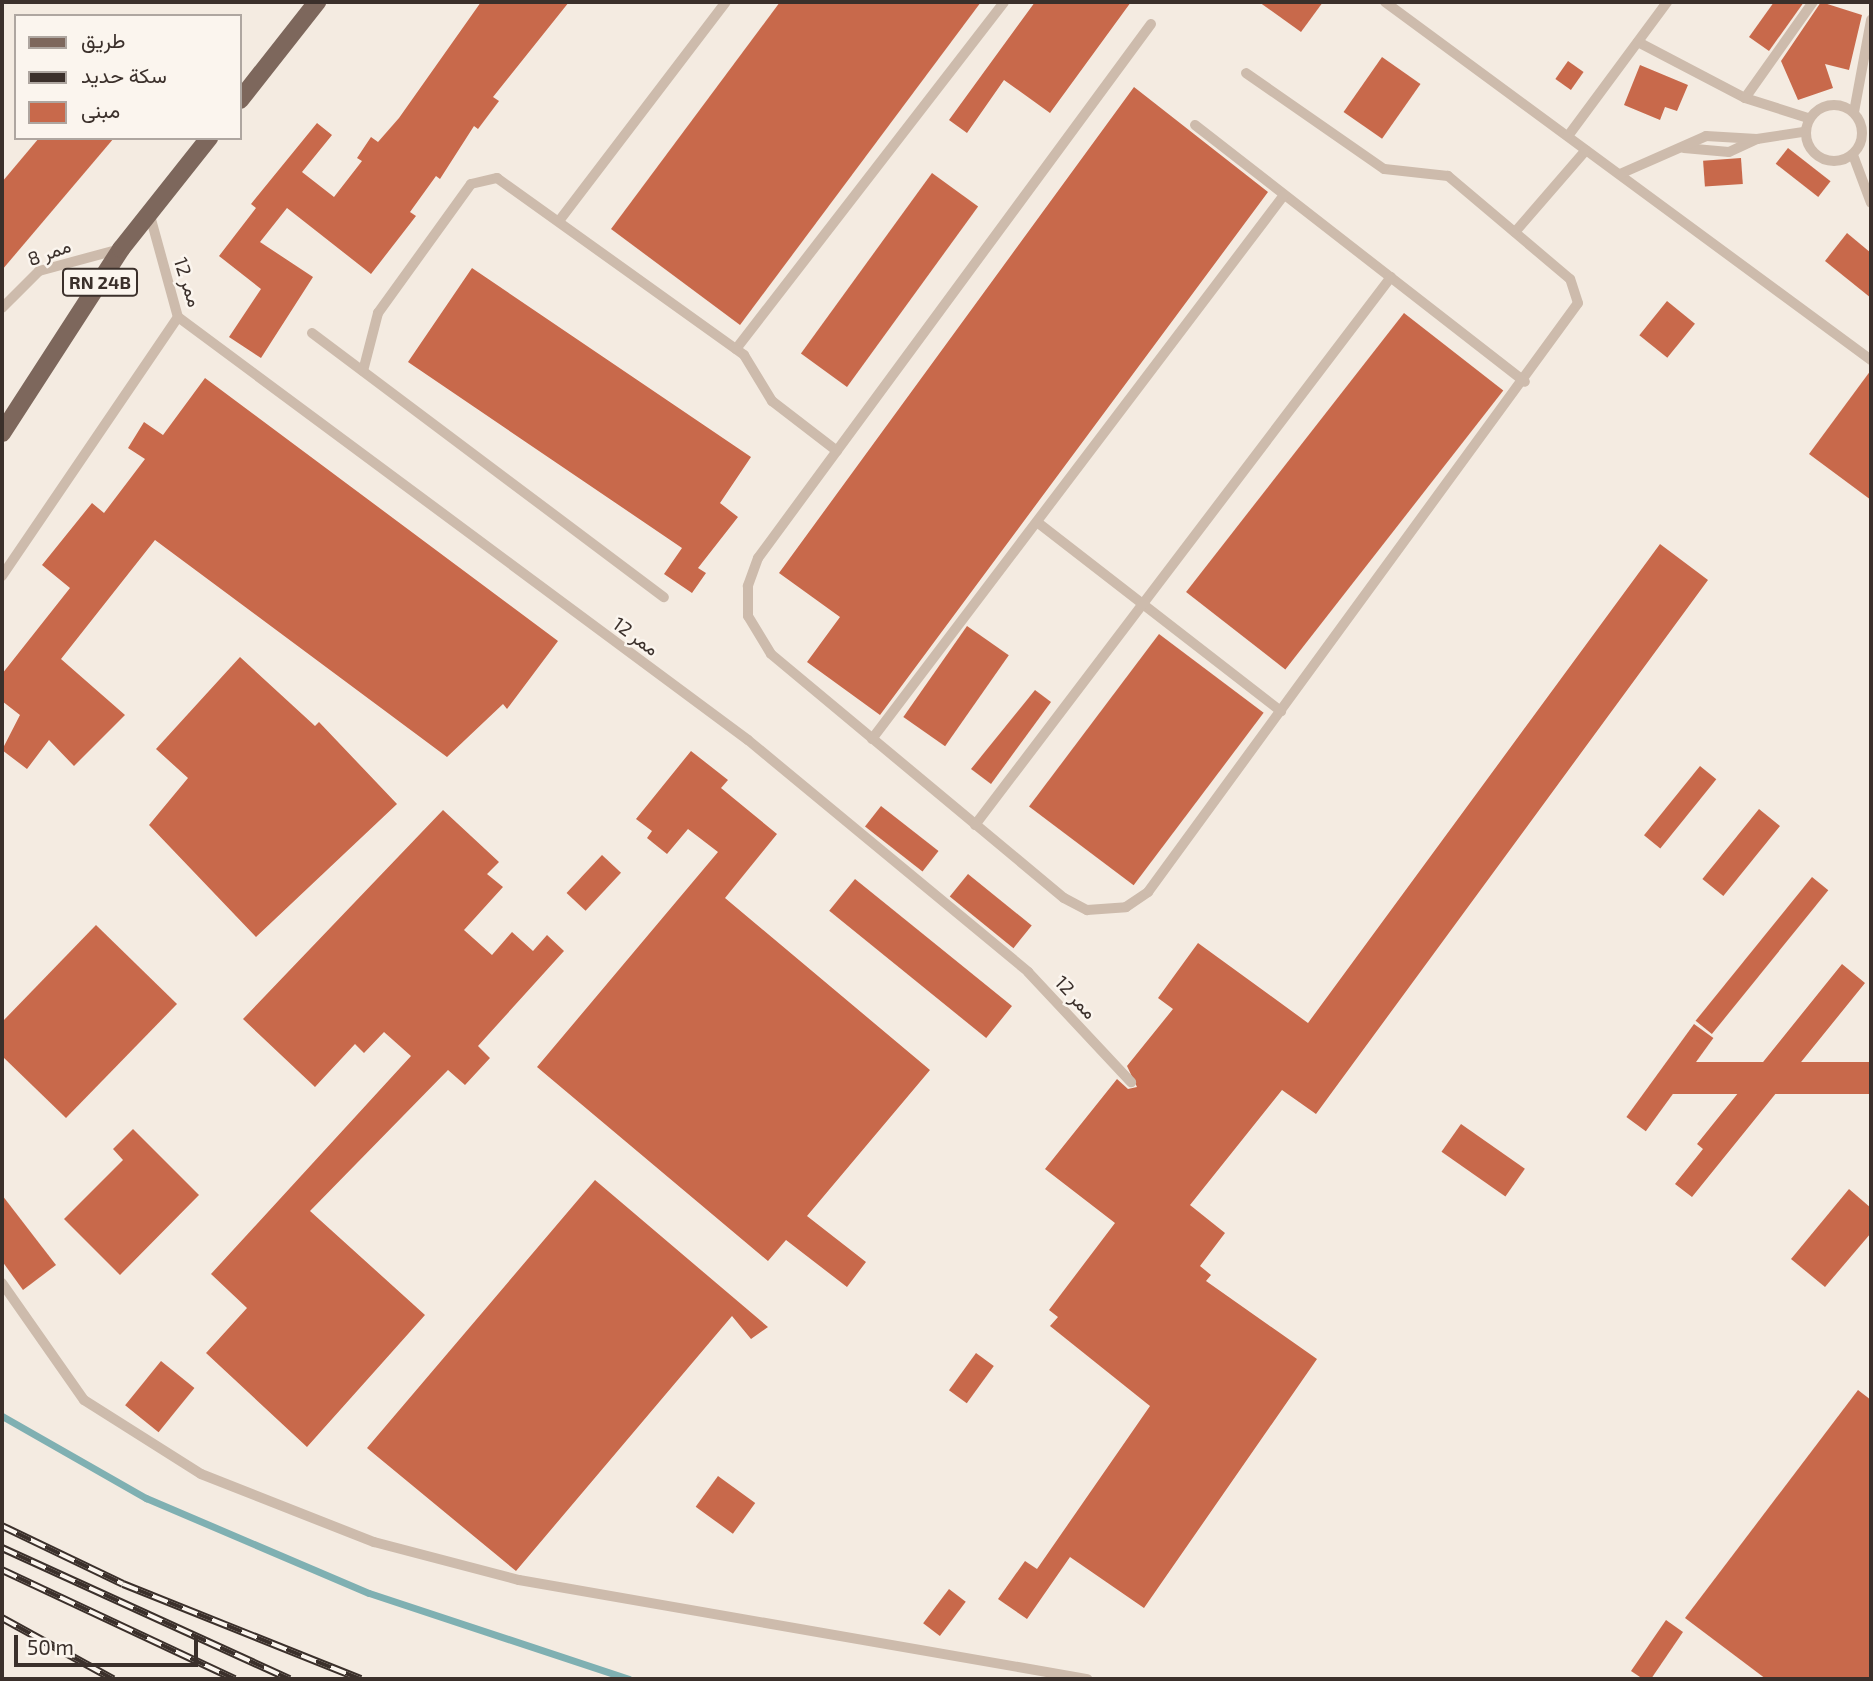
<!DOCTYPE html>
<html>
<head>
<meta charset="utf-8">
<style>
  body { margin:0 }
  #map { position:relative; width:1873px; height:1681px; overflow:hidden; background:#f4ebe1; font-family:"Exo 2",Vazirmatn,sans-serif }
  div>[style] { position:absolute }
  .stream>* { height:7px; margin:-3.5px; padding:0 3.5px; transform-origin:3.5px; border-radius:3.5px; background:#7fb0b2 }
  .building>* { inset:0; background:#c8694b; transform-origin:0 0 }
  .service>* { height:10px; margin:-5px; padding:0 5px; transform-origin:5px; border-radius:5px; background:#cdbbac }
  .service>.ring { margin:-5px; padding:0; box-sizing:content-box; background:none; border:10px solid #cdbbac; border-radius:50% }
  .primary>* { height:18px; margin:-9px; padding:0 9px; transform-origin:9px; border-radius:9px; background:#7d675c }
  .rail>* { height:8px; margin-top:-4px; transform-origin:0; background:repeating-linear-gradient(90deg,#fbf5ee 0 16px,#3b302b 0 32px); box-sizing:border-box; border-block:2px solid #3b302b }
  span { translate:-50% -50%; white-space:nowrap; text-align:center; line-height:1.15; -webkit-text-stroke:5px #fbf5ee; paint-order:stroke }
  .shield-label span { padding:2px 5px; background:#fbf5ee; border:2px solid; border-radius:5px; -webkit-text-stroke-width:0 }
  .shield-label { font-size:18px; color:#3b302b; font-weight:700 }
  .street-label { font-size:19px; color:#3b302b }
  .frame { position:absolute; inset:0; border:4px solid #3b302b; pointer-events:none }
  .legend { position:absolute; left:14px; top:14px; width:228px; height:126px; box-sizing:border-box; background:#fbf5ee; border:2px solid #aea6a0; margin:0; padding:9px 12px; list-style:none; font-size:21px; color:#3b302b }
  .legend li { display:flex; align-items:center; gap:14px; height:35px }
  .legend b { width:35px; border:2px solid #aea6a0 }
  .scale { position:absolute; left:14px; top:1635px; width:184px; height:32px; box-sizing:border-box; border:4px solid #3b302b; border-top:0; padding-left:9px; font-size:21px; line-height:24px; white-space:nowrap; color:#3b302b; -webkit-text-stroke:5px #fbf5ee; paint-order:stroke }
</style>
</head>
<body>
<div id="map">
  <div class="stream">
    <i style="left:2px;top:1416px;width:166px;rotate:29.7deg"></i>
    <i style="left:146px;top:1498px;width:242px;rotate:23.1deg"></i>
    <i style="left:369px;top:1593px;width:274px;rotate:18.3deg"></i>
  </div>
  <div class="building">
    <i style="clip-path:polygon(481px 2px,569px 2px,493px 97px,499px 101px,478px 129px,474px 126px,440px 179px,436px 176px,410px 212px,416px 216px,371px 274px,287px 208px,260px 242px,313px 277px,261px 358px,229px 337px,261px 289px,219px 256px,256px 208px,251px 204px,317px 123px,332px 135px,302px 172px,334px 197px,362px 161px,357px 158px,371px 137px,378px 142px,399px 118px)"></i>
    <i style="clip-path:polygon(780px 2px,981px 2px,740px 325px,611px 229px)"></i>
    <i style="clip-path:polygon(1035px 2px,1131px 2px,1050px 113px,1004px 80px,967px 133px,949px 120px)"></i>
    <i style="clip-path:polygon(1259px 2px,1323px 2px,1301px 32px)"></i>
    <i style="clip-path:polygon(1774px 2px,1804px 2px,1769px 51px,1749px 37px)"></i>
    <i style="clip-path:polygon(1821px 2px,1862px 15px,1849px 70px,1825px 64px,1833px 88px,1798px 100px,1781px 61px)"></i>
    <i style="left:1382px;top:57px;width:47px;height:67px;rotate:35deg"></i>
    <i style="left:1568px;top:61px;width:19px;height:22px;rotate:35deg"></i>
    <i style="clip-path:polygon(1640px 65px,1688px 85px,1677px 111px,1665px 107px,1660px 120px,1624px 105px)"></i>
    <i style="clip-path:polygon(1134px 87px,1268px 192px,880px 715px,807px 662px,840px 617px,779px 573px)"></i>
    <i style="clip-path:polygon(39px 138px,114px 138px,2px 270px,2px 182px)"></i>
    <i style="left:1788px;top:148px;width:54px;height:20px;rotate:38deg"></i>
    <i style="left:1741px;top:158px;width:26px;height:38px;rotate:86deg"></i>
    <i style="left:932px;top:173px;width:57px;height:223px;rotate:36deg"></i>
    <i style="clip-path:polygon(1847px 233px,1871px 253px,1871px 298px,1825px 261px)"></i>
    <i style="clip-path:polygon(472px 268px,751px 457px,720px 503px,738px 517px,698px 568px,706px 573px,692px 593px,664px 574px,682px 548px,408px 362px)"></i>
    <i style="left:1667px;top:301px;width:36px;height:44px;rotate:39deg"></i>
    <i style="left:1404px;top:313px;width:126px;height:354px;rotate:38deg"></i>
    <i style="clip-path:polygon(1871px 370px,1871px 500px,1809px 454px)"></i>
    <i style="clip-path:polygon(205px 378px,558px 641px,507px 709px,503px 704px,447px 757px,155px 540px,61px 659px,125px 715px,74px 766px,49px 740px,27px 769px,2px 750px,20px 715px,2px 701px,2px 674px,70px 588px,42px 565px,92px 503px,104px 513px,145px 459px,128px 448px,144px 422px,163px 435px)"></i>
    <i style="clip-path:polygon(1660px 544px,1708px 580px,1316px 1114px,1282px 1090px,1190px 1205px,1225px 1233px,1200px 1266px,1211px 1275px,1206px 1281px,1317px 1359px,1144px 1608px,1070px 1557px,1027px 1619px,998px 1599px,1025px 1561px,1037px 1569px,1150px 1406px,1050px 1326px,1058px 1317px,1049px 1310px,1115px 1223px,1045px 1169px,1117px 1079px,1128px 1089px,1137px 1087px,1127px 1066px,1173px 1009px,1158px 998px,1198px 943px,1308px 1023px)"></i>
    <i style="left:967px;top:626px;width:51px;height:111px;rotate:35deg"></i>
    <i style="left:1159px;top:634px;width:131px;height:216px;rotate:37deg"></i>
    <i style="clip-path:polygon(240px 657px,315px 726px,319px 722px,397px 804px,256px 937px,149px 825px,188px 778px,156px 749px)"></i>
    <i style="clip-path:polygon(1035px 690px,1051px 702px,991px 784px,971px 769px)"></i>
    <i style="clip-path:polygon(691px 751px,728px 780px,721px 788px,777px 834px,725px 898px,930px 1070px,807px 1216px,866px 1262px,847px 1287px,786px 1240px,768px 1261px,537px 1067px,718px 852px,688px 829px,667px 854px,647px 838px,652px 831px,636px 819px)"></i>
    <i style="left:1700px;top:766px;width:21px;height:89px;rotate:39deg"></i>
    <i style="left:881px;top:806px;width:73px;height:26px;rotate:38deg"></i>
    <i style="left:1759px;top:809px;width:27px;height:90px;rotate:39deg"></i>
    <i style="clip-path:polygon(443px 810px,499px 862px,487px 874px,503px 887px,464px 930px,492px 955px,512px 932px,533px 951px,547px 935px,564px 951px,478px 1046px,490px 1058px,465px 1085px,448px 1070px,310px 1211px,425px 1315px,307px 1447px,206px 1353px,247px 1308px,211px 1274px,411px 1056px,384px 1032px,364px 1053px,355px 1044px,315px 1087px,243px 1019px)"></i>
    <i style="left:602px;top:855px;width:26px;height:52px;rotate:43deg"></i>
    <i style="left:968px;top:874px;width:82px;height:29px;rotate:39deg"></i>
    <i style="left:1812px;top:877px;width:21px;height:185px;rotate:39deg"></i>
    <i style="left:855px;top:879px;width:202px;height:41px;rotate:39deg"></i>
    <i style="clip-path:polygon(96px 925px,177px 1004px,66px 1118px,2px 1056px,2px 1022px)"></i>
    <i style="clip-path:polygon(1842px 964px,1865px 983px,1692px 1197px,1675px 1184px,1703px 1149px,1697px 1144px)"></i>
    <i style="left:1694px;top:1024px;width:24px;height:115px;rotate:36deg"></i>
    <i style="left:1871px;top:1062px;width:32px;height:202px;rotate:90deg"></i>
    <i style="left:1461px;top:1124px;width:78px;height:34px;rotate:35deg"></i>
    <i style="clip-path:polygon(133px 1129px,199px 1195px,120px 1275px,64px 1219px,123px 1160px,113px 1149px)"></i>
    <i style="clip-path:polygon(595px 1180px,768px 1327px,751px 1339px,732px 1316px,516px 1571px,367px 1448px)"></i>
    <i style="clip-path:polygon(1849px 1189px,1871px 1208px,1871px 1233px,1825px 1287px,1791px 1259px)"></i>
    <i style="clip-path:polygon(2px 1195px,56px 1265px,23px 1290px,2px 1261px)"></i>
    <i style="left:976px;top:1353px;width:22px;height:46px;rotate:36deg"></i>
    <i style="left:161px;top:1361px;width:43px;height:57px;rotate:39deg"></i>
    <i style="clip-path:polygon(1858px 1390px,1871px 1400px,1871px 1679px,1766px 1679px,1685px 1618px)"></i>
    <i style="left:718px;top:1476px;width:46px;height:38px;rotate:36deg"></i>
    <i style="left:949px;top:1589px;width:21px;height:43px;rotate:37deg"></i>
    <i style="clip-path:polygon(1666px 1620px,1683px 1632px,1651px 1679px,1643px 1679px,1631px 1671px)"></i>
  </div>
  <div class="service">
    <i style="left:1385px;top:2px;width:604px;rotate:36.38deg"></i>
    <i style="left:1151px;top:24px;width:663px;rotate:126.35deg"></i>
    <i style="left:758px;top:558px;width:30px;rotate:110deg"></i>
    <i style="left:748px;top:586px;width:30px;rotate:90deg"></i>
    <i style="left:748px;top:616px;width:44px;rotate:58.8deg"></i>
    <i style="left:771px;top:654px;width:381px;rotate:39.8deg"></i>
    <i style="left:1064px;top:898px;width:26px;rotate:28deg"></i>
    <i style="left:1087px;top:910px;width:39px;rotate:-4deg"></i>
    <i style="left:1126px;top:907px;width:27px;rotate:-34deg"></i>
    <i style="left:1148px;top:892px;width:729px;rotate:-53.87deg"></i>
    <i style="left:1578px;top:303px;width:25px;rotate:-108deg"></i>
    <i style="left:1570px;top:279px;width:160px;rotate:-139.8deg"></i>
    <i style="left:1448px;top:176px;width:64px;rotate:-173.8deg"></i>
    <i style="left:1384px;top:169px;width:168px;rotate:-145.2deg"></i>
    <i style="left:1638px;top:42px;width:121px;rotate:27.6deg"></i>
    <i style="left:1745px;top:98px;width:66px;rotate:17.6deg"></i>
    <i style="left:1745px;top:98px;width:118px;rotate:-54.7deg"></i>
    <i class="ring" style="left:1806px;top:105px;width:46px;height:46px"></i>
    <i style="left:1854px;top:112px;width:94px;rotate:-79.5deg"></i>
    <i style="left:1195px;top:125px;width:418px;rotate:37.9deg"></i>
    <i style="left:1568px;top:136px;width:167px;rotate:-53.5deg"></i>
    <i style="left:1684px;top:148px;width:45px;rotate:5.1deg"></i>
    <i style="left:1729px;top:152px;width:31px;rotate:-25deg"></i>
    <i style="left:1757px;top:139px;width:47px;rotate:-8.7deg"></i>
    <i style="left:1853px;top:155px;width:51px;rotate:69.4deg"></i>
    <i style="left:1620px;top:174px;width:94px;rotate:-23.8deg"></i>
    <i style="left:1706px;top:136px;width:51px;rotate:3.4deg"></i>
    <i style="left:149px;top:212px;width:109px;rotate:74.6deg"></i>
    <i style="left:178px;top:317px;width:710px;rotate:36.58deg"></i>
    <i style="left:748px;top:740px;width:364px;rotate:39.6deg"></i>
    <i style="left:1028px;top:972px;width:151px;rotate:46.9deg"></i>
    <i style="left:559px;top:221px;width:275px;rotate:-52.7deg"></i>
    <i style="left:1515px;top:232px;width:108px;rotate:-49.1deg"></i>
    <i style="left:2px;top:308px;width:52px;rotate:-45deg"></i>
    <i style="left:39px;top:271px;width:84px;rotate:-15.2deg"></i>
    <i style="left:312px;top:333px;width:440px;rotate:36.9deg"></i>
    <i style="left:736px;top:349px;width:438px;rotate:-52.3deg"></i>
    <i style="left:363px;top:371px;width:60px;rotate:-75.5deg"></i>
    <i style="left:378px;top:313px;width:159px;rotate:-54.2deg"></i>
    <i style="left:471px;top:184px;width:27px;rotate:-13deg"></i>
    <i style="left:497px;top:178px;width:304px;rotate:35.6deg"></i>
    <i style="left:744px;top:355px;width:54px;rotate:58.7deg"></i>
    <i style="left:772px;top:401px;width:82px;rotate:37.6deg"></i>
    <i style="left:1037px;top:522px;width:309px;rotate:37.8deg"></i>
    <i style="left:2px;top:576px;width:313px;rotate:-55.8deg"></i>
    <i style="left:872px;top:739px;width:682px;rotate:-52.86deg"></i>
    <i style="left:975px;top:825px;width:688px;rotate:-52.8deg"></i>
    <i style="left:2px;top:1283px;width:143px;rotate:55deg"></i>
    <i style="left:84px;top:1400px;width:138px;rotate:32.3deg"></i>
    <i style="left:201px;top:1474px;width:186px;rotate:21.5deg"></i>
    <i style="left:374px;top:1542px;width:150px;rotate:14.7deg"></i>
    <i style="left:519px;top:1580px;width:577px;rotate:9.89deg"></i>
  </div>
  <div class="primary">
    <i style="left:240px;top:100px;width:125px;rotate:-51.8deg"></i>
    <i style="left:2px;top:433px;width:219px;rotate:-57.1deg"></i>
    <i style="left:121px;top:249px;width:142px;rotate:-51.6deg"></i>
  </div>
  <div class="rail">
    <i style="left:2px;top:1526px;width:134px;rotate:25.6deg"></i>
    <i style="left:123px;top:1584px;width:256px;rotate:21.8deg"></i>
    <i style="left:2px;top:1548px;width:316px;rotate:24.5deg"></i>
    <i style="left:2px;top:1570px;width:257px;rotate:25.1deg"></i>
    <i style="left:2px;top:1618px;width:127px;rotate:28.8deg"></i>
  </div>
  <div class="shield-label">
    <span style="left:100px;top:282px">RN 24B</span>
  </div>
  <div class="street-label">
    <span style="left:49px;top:252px;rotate:-20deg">ممر 8</span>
    <span style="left:188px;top:282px;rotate:72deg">ممر 12</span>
    <span style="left:636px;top:636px;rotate:36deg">ممر 12</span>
    <span style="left:1076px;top:997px;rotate:47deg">ممر 12</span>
  </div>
  <div class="frame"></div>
  <ul class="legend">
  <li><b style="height:9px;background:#7d675c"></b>طريق</li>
  <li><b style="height:9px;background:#3b302b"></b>سكة حديد</li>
  <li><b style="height:19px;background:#c8694b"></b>مبنى</li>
  </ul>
  <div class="scale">50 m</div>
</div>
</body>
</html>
